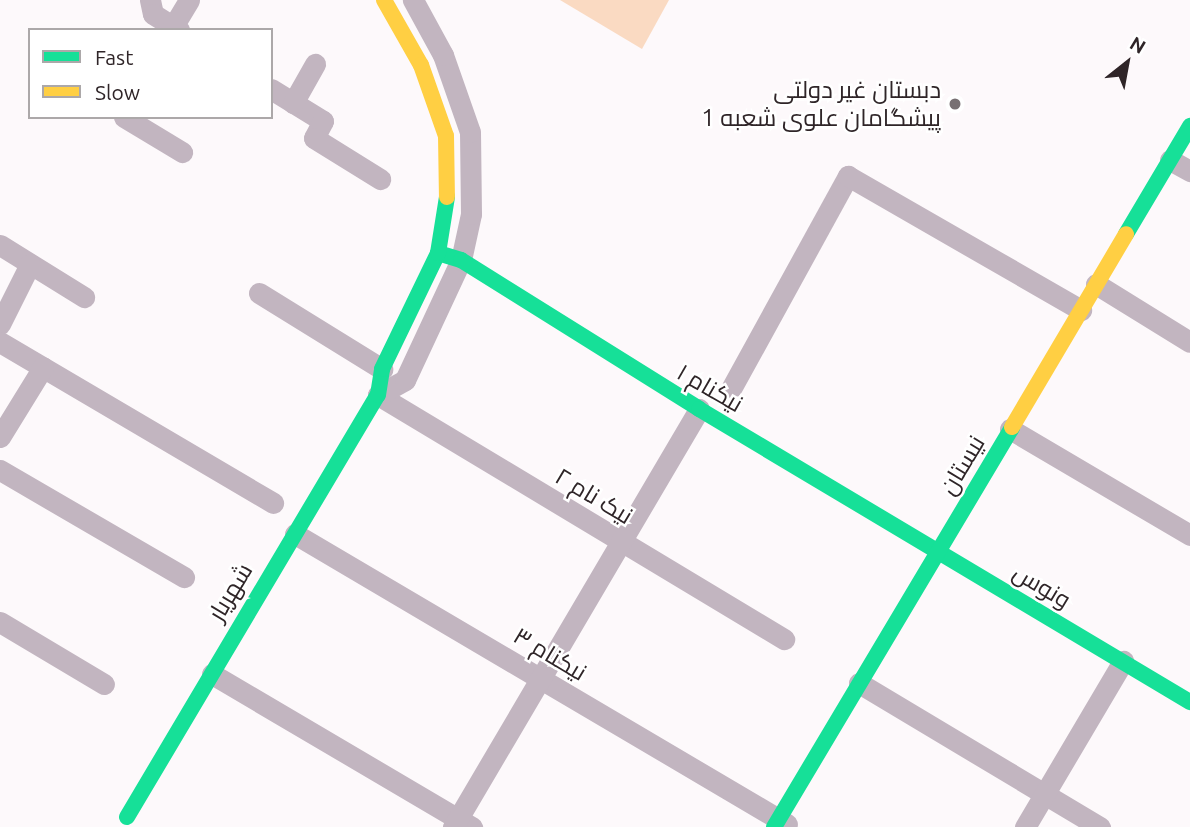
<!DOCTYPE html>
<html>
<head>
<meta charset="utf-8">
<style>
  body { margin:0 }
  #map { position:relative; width:1190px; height:827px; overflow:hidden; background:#fdf9fb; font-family:Ubuntu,Cairo,sans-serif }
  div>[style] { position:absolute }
  .green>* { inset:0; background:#fadac2 }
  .street>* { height:21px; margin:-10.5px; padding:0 10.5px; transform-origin:10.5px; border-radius:10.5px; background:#c2b5c0 }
  .fast>* { height:16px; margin:-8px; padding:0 8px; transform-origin:8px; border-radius:8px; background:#16e098 }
  .slow>* { height:16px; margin:-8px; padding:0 8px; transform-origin:8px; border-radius:8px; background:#ffcf43 }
  .dots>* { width:19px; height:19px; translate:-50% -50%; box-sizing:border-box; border:4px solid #fff; border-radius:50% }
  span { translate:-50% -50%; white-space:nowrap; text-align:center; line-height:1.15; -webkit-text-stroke:5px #fff; paint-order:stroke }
  .poi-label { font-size:24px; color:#2f2528 }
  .right { translate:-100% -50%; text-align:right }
  .street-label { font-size:24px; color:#2f2528 }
  .legend { position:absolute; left:28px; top:28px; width:245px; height:91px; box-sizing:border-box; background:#fff; border:2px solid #aca8a9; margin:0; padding:9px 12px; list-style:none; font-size:21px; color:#2f2528 }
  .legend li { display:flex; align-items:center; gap:14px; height:35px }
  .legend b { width:35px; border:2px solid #aca8a9 }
  .north { position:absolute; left:1092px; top:28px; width:70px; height:70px; -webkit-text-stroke:5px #fff; paint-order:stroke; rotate:31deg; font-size:19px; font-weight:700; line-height:28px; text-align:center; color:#2f2528 }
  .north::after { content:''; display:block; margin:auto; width:24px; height:32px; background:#2f2528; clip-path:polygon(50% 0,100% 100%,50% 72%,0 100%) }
</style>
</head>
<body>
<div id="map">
  <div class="green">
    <i style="clip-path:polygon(560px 0,669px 0,642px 49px)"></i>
  </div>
  <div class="street">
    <i style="left:150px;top:0;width:14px;rotate:78deg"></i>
    <i style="left:153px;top:14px;width:31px;rotate:32deg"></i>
    <i style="left:171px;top:30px;width:35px;rotate:-59deg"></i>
    <i style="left:271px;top:89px;width:61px;rotate:31.6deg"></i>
    <i style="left:323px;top:121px;width:19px;rotate:118deg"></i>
    <i style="left:314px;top:138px;width:78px;rotate:31.8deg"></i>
    <i style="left:293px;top:103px;width:45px;rotate:-60.6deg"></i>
    <i style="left:124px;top:117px;width:68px;rotate:31.1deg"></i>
    <i style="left:1170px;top:160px;width:23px;rotate:29deg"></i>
    <i style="left:0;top:245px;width:99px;rotate:31.8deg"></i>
    <i style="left:1096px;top:284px;width:110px;rotate:31.7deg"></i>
    <i style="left:259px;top:293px;width:145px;rotate:31.7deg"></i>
    <i style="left:0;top:324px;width:67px;rotate:-63.4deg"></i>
    <i style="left:0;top:342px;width:317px;rotate:30.5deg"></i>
    <i style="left:732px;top:387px;width:241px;rotate:-61.2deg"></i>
    <i style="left:848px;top:176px;width:269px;rotate:29.9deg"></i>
    <i style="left:378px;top:395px;width:474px;rotate:31deg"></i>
    <i style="left:378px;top:395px;width:31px;rotate:-29deg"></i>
    <i style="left:405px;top:380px;width:132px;rotate:-65deg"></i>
    <i style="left:461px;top:260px;width:47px;rotate:-77.7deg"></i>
    <i style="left:471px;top:214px;width:82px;rotate:-90.7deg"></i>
    <i style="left:470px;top:132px;width:82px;rotate:-109.3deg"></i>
    <i style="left:443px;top:55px;width:63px;rotate:-118.6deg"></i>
    <i style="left:1010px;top:429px;width:209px;rotate:30.5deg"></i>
    <i style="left:0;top:437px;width:82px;rotate:-58.4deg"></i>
    <i style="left:0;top:470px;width:213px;rotate:30.2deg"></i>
    <i style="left:295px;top:534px;width:571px;rotate:30.52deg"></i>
    <i style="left:0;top:622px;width:121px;rotate:30.8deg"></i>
    <i style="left:212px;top:674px;width:302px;rotate:30.5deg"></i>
    <i style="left:859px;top:683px;width:281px;rotate:30.9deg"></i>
    <i style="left:453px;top:827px;width:485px;rotate:-59.5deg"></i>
    <i style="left:1025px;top:827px;width:193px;rotate:-59.4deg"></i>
  </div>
  <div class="fast">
    <i style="left:1126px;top:234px;width:126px;rotate:-59.3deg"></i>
    <i style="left:438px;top:253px;width:24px;rotate:17deg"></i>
    <i style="left:461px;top:260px;width:281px;rotate:32deg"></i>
    <i style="left:699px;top:409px;width:572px;rotate:30.83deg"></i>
    <i style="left:127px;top:817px;width:491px;rotate:-59.3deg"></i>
    <i style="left:378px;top:395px;width:26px;rotate:-81deg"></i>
    <i style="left:382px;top:369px;width:129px;rotate:-64.2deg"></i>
    <i style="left:438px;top:253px;width:57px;rotate:-80.9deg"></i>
    <i style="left:774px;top:827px;width:465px;rotate:-59.2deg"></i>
  </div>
  <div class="slow">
    <i style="left:384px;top:0;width:75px;rotate:60.4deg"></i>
    <i style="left:421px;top:65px;width:75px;rotate:70.6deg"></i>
    <i style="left:446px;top:136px;width:61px;rotate:89.1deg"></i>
    <i style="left:1012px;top:427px;width:224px;rotate:-59.4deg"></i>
  </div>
  <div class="dots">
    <i style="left:955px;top:104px;background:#776f72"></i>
  </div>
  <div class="poi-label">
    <span class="right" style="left:941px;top:104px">دبستان غیر دولتی<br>پیشگامان علوی شعبه 1</span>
  </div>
  <div class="street-label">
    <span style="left:710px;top:388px;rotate:30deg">نیکنام ۱</span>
    <span style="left:962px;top:465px;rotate:-59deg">نیستان</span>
    <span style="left:594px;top:496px;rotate:31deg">نیک نام ۲</span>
    <span style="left:1042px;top:586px;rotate:31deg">ونوس</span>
    <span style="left:230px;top:592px;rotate:-59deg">شهریار</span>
    <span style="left:550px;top:654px;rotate:31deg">نیکنام ۳</span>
  </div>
  <ul class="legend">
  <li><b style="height:9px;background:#16e098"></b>Fast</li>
  <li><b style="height:9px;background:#ffcf43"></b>Slow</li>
  </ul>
  <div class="north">N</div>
</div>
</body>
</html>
